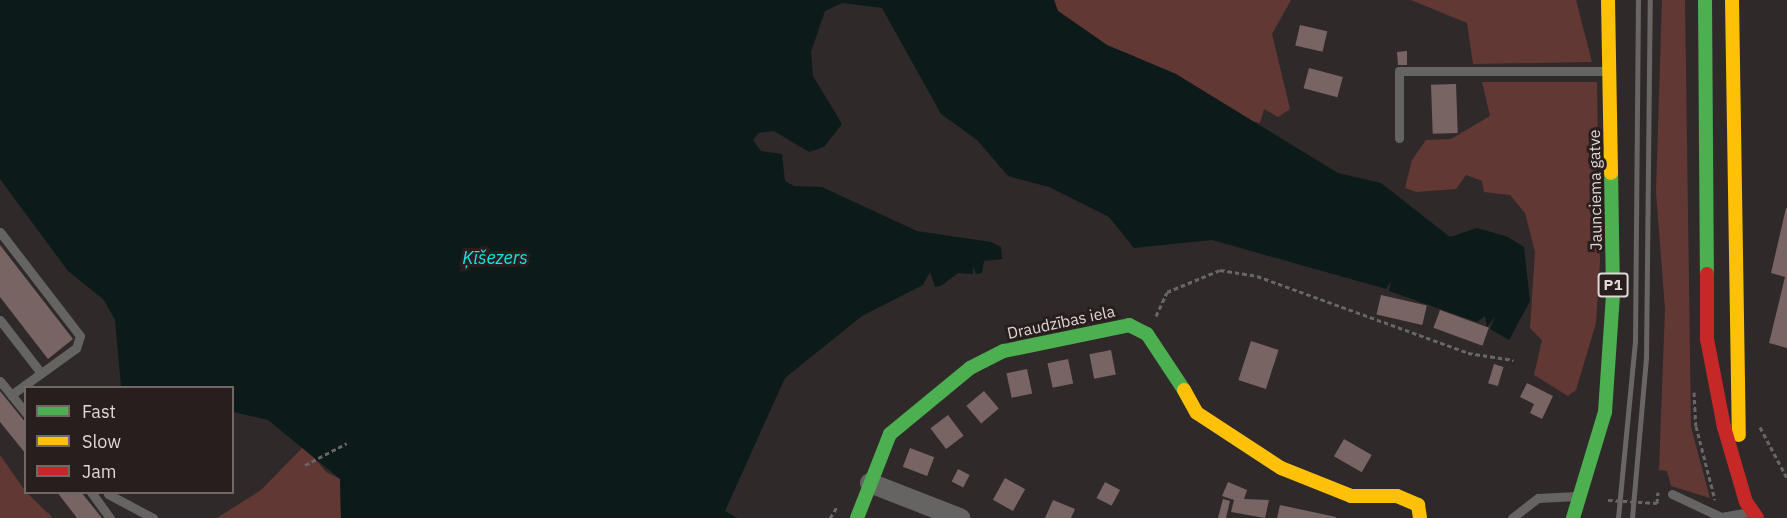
<!DOCTYPE html>
<html>
<head>
<meta charset="utf-8">
<style>
  body { margin:0 }
  #map { position:relative; width:1787px; height:518px; overflow:hidden; background:#2f2a29; font-family:"IBM Plex Sans",sans-serif }
  div>[style] { position:absolute }
  .green>* { inset:0; background:#623834 }
  .water>* { inset:0; background:#0c1b1a }
  .building>* { inset:0; background:#786563; transform-origin:0 0 }
  .path>* { height:3px; margin-top:-1.5px; transform-origin:0; background:repeating-linear-gradient(90deg,#696665 0 4.5px,transparent 0 7.5px) }
  .lane>* { height:9px; margin:-4.5px; padding:0 4.5px; transform-origin:4.5px; border-radius:4.5px; background:#666363 }
  .street>* { height:20px; margin:-10px; padding:0 10px; transform-origin:10px; border-radius:10px; background:#666363 }
  .fast>* { height:14px; margin:-7px; padding:0 7px; transform-origin:7px; border-radius:7px; background:#4caf50 }
  .slow>* { height:14px; margin:-7px; padding:0 7px; transform-origin:7px; border-radius:7px; background:#ffc107 }
  .jam>* { height:14px; margin:-7px; padding:0 7px; transform-origin:7px; border-radius:7px; background:#c62828 }
  .rail>* { height:4.5px; margin:-2.25px; padding:0 2.25px; transform-origin:2.25px; border-radius:2.25px; background:#6a6665 }
  span { translate:-50% -50%; white-space:nowrap; text-align:center; line-height:1.15; -webkit-text-stroke:6px #271e1d; paint-order:stroke }
  .shield-label span { padding:2px 4px; background:#271e1d; border:2px solid; border-radius:4px; -webkit-text-stroke-width:0 }
  .shield-label { font-size:15px; color:#ded8d7; font-weight:700 }
  .street-label { font-size:16px; color:#ded8d7 }
  .water-label { font-size:18px; color:#0ae9ec; font-style:italic }
  .legend { position:absolute; left:24px; top:386px; width:210px; height:108px; box-sizing:border-box; background:#271e1d; border:2px solid #706867; margin:0; padding:8px 10px; list-style:none; font-size:18px; color:#ded8d7 }
  .legend li { display:flex; align-items:center; gap:12px; height:30px }
  .legend b { width:30px; border:2px solid #706867 }
</style>
</head>
<body>
<div id="map">
  <div class="green">
    <i style="clip-path:polygon(1054px 0,1291px 0,1272px 34px,1290px 109px,1278px 117px,1264px 109px,1260px 123px,1244px 119px,1176px 74px,1107px 45px,1058px 11px)"></i>
    <i style="clip-path:polygon(1411px 0,1576px 0,1592px 62px,1473px 64px,1467px 23px)"></i>
    <i style="clip-path:polygon(1662px 0,1685px 0,1691px 427px,1710px 498px,1671px 486px,1667px 471px,1659px 470px,1665px 309px,1656px 192px)"></i>
    <i style="clip-path:polygon(1482px 82px,1597px 82px,1600px 262px,1596px 323px,1576px 390px,1568px 396px,1534px 375px,1542px 340px,1530px 328px,1535px 252px,1525px 213px,1510px 195px,1484px 192px,1482px 181px,1466px 175px,1456px 189px,1416px 192px,1405px 188px,1412px 160px,1426px 140px,1451px 139px,1490px 116px)"></i>
    <i style="clip-path:polygon(304px 446px,326px 472px,340px 479px,341px 518px,217px 518px,261px 490px)"></i>
    <i style="clip-path:polygon(0 455px,26px 492px,53px 518px,0 518px)"></i>
  </div>
  <div class="water">
    <i style="clip-path:polygon(0 0,1054px 0,1058px 11px,1107px 45px,1176px 74px,1338px 173px,1381px 183px,1450px 237px,1477px 228px,1508px 237px,1524px 247px,1530px 301px,1509px 340px,1490px 329px,1495px 317px,1487px 327px,1485px 316px,1477px 322px,1389px 291px,1391px 282px,1386px 289px,1212px 240px,1134px 248px,1109px 217px,1049px 187px,1008px 176px,977px 140px,941px 114px,882px 8px,842px 3px,825px 11px,811px 52px,813px 76px,842px 124px,824px 147px,809px 152px,774px 131px,759px 133px,753px 140px,761px 151px,782px 154px,785px 181px,794px 186px,822px 187px,917px 231px,991px 242px,1001px 247px,1002px 259px,984px 261px,982px 273px,976px 274px,973px 266px,973px 274px,958px 273px,941px 286px,935px 287px,930px 272px,923px 285px,862px 316px,785px 378px,725px 511px,737px 518px,341px 518px,340px 479px,268px 420px,233px 412px,232px 388px,121px 387px,115px 320px,104px 300px,68px 271px,0 179px)"></i>
  </div>
  <div class="building">
    <i style="left:1300px;top:25px;width:28px;height:21px;rotate:13deg"></i>
    <i style="clip-path:polygon(1407px 51px,1407px 65px,1398px 65px,1397px 52px)"></i>
    <i style="left:1309px;top:68px;width:35px;height:21px;rotate:15deg"></i>
    <i style="left:1456px;top:84px;width:49px;height:25px;rotate:88deg"></i>
    <i style="clip-path:polygon(1786px 208px,1787px 208px,1787px 348px,1769px 343px,1785px 277px,1771px 273px)"></i>
    <i style="clip-path:polygon(0 245px,73px 339px,48px 359px,0 297px)"></i>
    <i style="left:1381px;top:295px;width:47px;height:20px;rotate:13deg"></i>
    <i style="left:1440px;top:310px;width:52px;height:19px;rotate:20deg"></i>
    <i style="left:1251px;top:341px;width:29px;height:41px;rotate:18deg"></i>
    <i style="left:1111px;top:350px;width:25px;height:22px;rotate:79deg"></i>
    <i style="left:1068px;top:359px;width:25px;height:21px;rotate:78deg"></i>
    <i style="left:1494px;top:364px;width:10px;height:20px;rotate:17deg"></i>
    <i style="left:1027px;top:369px;width:25px;height:21px;rotate:78deg"></i>
    <i style="clip-path:polygon(1527px 383px,1553px 396px,1542px 419px,1530px 413px,1534px 404px,1520px 397px)"></i>
    <i style="clip-path:polygon(0 391px,26px 423px,26px 454px,0 422px)"></i>
    <i style="left:984px;top:391px;width:23px;height:23px;rotate:50deg"></i>
    <i style="left:948px;top:415px;width:26px;height:22px;rotate:53deg"></i>
    <i style="left:1344px;top:439px;width:32px;height:20px;rotate:30deg"></i>
    <i style="left:910px;top:448px;width:26px;height:20px;rotate:21deg"></i>
    <i style="left:958px;top:469px;width:13px;height:14px;rotate:27deg"></i>
    <i style="left:1005px;top:478px;width:23px;height:25px;rotate:29deg"></i>
    <i style="left:1105px;top:482px;width:17px;height:18px;rotate:28deg"></i>
    <i style="clip-path:polygon(1228px 482px,1247px 490px,1244px 499px,1269px 500px,1265px 518px,1231px 512px,1234px 500px,1222px 496px)"></i>
    <i style="clip-path:polygon(57px 492px,81px 492px,102px 518px,77px 518px)"></i>
    <i style="clip-path:polygon(1223px 499px,1230px 501px,1226px 518px,1218px 518px)"></i>
    <i style="clip-path:polygon(1053px 500px,1075px 509px,1071px 518px,1045px 518px)"></i>
    <i style="clip-path:polygon(1280px 505px,1336px 517px,1336px 518px,1277px 518px)"></i>
  </div>
  <div class="path">
    <i style="left:1156px;top:316px;width:26px;rotate:-65deg"></i>
    <i style="left:1167px;top:292px;width:57px;rotate:-22.5deg"></i>
    <i style="left:1220px;top:270px;width:37px;rotate:9deg"></i>
    <i style="left:1257px;top:276px;width:225px;rotate:20deg"></i>
    <i style="left:1468px;top:353px;width:46px;rotate:8.8deg"></i>
    <i style="left:1694px;top:392px;width:34px;rotate:87deg"></i>
    <i style="left:1696px;top:426px;width:76px;rotate:75.6deg"></i>
    <i style="left:1760px;top:427px;width:58px;rotate:62.1deg"></i>
    <i style="left:305px;top:465px;width:47px;rotate:-27.6deg"></i>
    <i style="left:1608px;top:500px;width:49px;rotate:3.5deg"></i>
    <i style="left:1657px;top:503px;width:11px;rotate:-85deg"></i>
    <i style="left:830px;top:518px;width:13px;rotate:-58deg"></i>
  </div>
  <div class="lane">
    <i style="left:1399px;top:138px;width:67px;rotate:-90deg"></i>
    <i style="left:1399px;top:71px;width:207px"></i>
    <i style="left:0;top:232px;width:131px;rotate:52.4deg"></i>
    <i style="left:80px;top:336px;width:13px;rotate:108deg"></i>
    <i style="left:76px;top:348px;width:80px;rotate:144.1deg"></i>
    <i style="left:0;top:320px;width:67px;rotate:52.3deg"></i>
    <i style="left:0;top:381px;width:41px;rotate:50.9deg"></i>
    <i style="left:91px;top:492px;width:32px;rotate:54deg"></i>
    <i style="left:108px;top:494px;width:51px;rotate:28.1deg"></i>
    <i style="left:1672px;top:494px;width:54px;rotate:25.1deg"></i>
    <i style="left:1721px;top:517px;width:29px;rotate:-10deg"></i>
    <i style="left:1512px;top:518px;width:33px;rotate:-38deg"></i>
    <i style="left:1538px;top:498px;width:39px;rotate:-3deg"></i>
  </div>
  <div class="street">
    <i style="left:870px;top:483px;width:97px;rotate:21.3deg"></i>
  </div>
  <div class="fast">
    <i style="left:1705px;top:0;width:274px;rotate:89.6deg"></i>
    <i style="left:857px;top:518px;width:90px;rotate:-68.6deg"></i>
    <i style="left:890px;top:434px;width:104px;rotate:-39.5deg"></i>
    <i style="left:970px;top:368px;width:38px;rotate:-27deg"></i>
    <i style="left:1004px;top:351px;width:128px;rotate:-11.7deg"></i>
    <i style="left:1129px;top:325px;width:20px;rotate:27deg"></i>
    <i style="left:1147px;top:334px;width:67px;rotate:56.5deg"></i>
    <i style="left:1573px;top:518px;width:111px;rotate:-73.2deg"></i>
    <i style="left:1605px;top:412px;width:117px;rotate:-86.1deg"></i>
    <i style="left:1613px;top:295px;width:122px;rotate:-90.9deg"></i>
  </div>
  <div class="slow">
    <i style="left:1608px;top:0;width:173px;rotate:89deg"></i>
    <i style="left:1732px;top:0;width:435px;rotate:89.1deg"></i>
    <i style="left:1184px;top:390px;width:26px;rotate:61deg"></i>
    <i style="left:1197px;top:413px;width:100px;rotate:33.2deg"></i>
    <i style="left:1281px;top:468px;width:75px;rotate:21.8deg"></i>
    <i style="left:1351px;top:496px;width:46px"></i>
    <i style="left:1397px;top:496px;width:23px;rotate:23deg"></i>
    <i style="left:1418px;top:505px;width:13px;rotate:81deg"></i>
  </div>
  <div class="jam">
    <i style="left:1707px;top:274px;width:65px;rotate:90deg"></i>
    <i style="left:1707px;top:339px;width:90px;rotate:79.1deg"></i>
    <i style="left:1724px;top:427px;width:78px;rotate:73.7deg"></i>
    <i style="left:1746px;top:502px;width:19px;rotate:55deg"></i>
  </div>
  <div class="rail">
    <i style="left:1618px;top:518px;width:177px;rotate:-84.5deg"></i>
    <i style="left:1635px;top:342px;width:342px;rotate:-89.5deg"></i>
    <i style="left:1632px;top:518px;width:160px;rotate:-85deg"></i>
    <i style="left:1646px;top:359px;width:359px;rotate:-89.4deg"></i>
  </div>
  <div class="shield-label">
    <span style="left:1613px;top:285px">P1</span>
  </div>
  <div class="street-label">
    <span style="left:1595px;top:190px;rotate:-91deg">Jaunciema gatve</span>
    <span style="left:1061px;top:322px;rotate:-12deg">Draudzības iela</span>
  </div>
  <div class="water-label">
    <span style="left:495px;top:258px">Ķīšezers</span>
  </div>
  <ul class="legend">
  <li><b style="height:8px;background:#4caf50"></b>Fast</li>
  <li><b style="height:8px;background:#ffc107"></b>Slow</li>
  <li><b style="height:8px;background:#c62828"></b>Jam</li>
  </ul>
</div>
</body>
</html>
